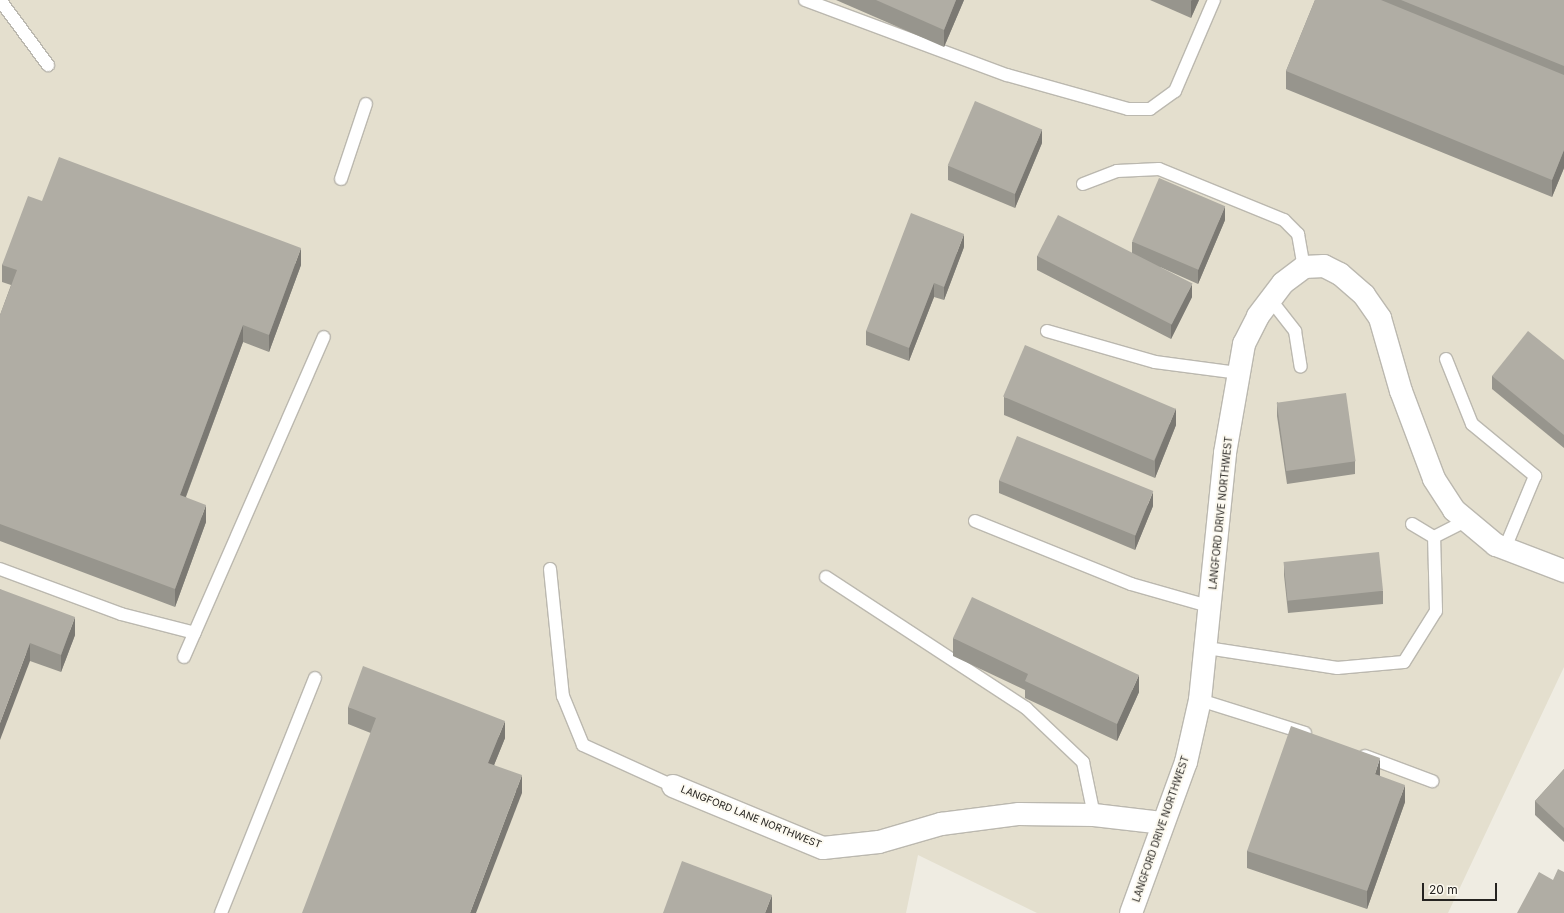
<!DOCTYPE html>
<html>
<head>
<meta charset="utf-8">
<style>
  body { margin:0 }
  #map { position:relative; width:1564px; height:913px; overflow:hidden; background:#efece2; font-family:Inter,sans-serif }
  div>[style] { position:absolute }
  .built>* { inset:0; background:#e4dfce }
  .roads { filter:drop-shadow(1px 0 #bbb8af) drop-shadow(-1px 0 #bbb8af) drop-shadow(0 1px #bbb8af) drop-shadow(0 -1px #bbb8af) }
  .lane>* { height:12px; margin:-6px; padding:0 6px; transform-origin:6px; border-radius:6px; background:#fff }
  .street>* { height:22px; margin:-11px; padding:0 11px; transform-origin:11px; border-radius:11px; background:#fff }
  .wall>* { inset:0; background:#97958d }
  .shaded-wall>* { inset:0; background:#7b7973 }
  .building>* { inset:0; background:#b0ada4; transform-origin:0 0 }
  span { translate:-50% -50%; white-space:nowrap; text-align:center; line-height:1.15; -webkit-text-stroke:3.5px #fcf9ef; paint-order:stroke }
  .street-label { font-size:10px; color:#252320 }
  .scale { position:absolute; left:1422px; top:883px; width:75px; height:18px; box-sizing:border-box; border:2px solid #252320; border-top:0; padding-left:5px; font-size:12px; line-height:14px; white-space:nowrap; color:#252320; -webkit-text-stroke:3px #fcf9ef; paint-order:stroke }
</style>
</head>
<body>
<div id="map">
  <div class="built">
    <i style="clip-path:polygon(0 0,1564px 0,1564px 667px,1448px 913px,1037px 913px,918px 855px,906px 913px,0 913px)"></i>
  </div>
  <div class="roads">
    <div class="lane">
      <i style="left:0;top:0;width:81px;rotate:53.6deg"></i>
      <i style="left:805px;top:0;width:215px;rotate:20.4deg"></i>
      <i style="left:1007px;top:75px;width:126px;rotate:15.7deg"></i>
      <i style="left:1128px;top:109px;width:22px"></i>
      <i style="left:1150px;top:109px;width:31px;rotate:-36deg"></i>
      <i style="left:1175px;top:91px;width:99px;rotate:-66.8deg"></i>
      <i style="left:341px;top:179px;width:79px;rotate:-71.6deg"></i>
      <i style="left:1083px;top:184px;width:36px;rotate:-21deg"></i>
      <i style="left:1117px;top:171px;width:42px;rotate:-2.7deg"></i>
      <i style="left:1159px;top:169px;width:135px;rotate:22.2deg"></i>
      <i style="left:1284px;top:220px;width:20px;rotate:45deg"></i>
      <i style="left:1298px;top:234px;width:34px;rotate:80deg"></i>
      <i style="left:1270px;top:299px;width:41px;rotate:52deg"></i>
      <i style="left:1295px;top:331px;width:36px;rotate:81deg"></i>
      <i style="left:1047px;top:331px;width:112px;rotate:16deg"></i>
      <i style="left:1155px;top:362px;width:85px;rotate:7.5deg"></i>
      <i style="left:1446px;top:359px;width:70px;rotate:68.2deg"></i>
      <i style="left:1472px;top:424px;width:82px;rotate:39.5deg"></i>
      <i style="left:1535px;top:476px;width:78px;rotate:112.6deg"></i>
      <i style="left:975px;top:521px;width:168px;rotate:22deg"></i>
      <i style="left:1131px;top:584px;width:84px;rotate:15.9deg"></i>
      <i style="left:1412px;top:524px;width:26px;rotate:31deg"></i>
      <i style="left:1434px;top:537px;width:35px;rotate:-27deg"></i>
      <i style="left:0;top:569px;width:129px;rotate:20.4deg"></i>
      <i style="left:121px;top:614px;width:76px;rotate:14.4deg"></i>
      <i style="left:550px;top:569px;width:128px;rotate:84.2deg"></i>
      <i style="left:563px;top:696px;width:53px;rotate:67.8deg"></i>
      <i style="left:583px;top:745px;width:99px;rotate:24.5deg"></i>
      <i style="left:826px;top:577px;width:239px;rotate:33.2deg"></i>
      <i style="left:1026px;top:708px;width:79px;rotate:43.5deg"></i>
      <i style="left:1083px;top:762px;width:54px;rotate:78.3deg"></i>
      <i style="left:1207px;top:648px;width:132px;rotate:8.7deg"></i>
      <i style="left:1337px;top:668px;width:67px;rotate:-5.1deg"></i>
      <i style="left:1404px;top:662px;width:60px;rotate:-57.9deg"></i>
      <i style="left:1436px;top:611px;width:74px;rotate:-91.5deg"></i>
      <i style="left:184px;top:657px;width:349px;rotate:-66.4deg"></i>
      <i style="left:1200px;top:700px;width:110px;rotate:17.4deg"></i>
      <i style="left:1365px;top:756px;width:72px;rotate:20.5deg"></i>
      <i style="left:221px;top:913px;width:253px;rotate:-68.2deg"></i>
    </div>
    <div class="street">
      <i style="left:673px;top:786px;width:162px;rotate:22.5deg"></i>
      <i style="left:823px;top:848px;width:56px;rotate:-6.1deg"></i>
      <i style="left:879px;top:842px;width:65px;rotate:-16.2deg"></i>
      <i style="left:941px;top:824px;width:79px;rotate:-7.3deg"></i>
      <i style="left:1019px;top:814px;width:75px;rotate:0.8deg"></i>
      <i style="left:1094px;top:815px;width:68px;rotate:6.7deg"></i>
      <i style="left:1131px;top:913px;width:161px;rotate:-70deg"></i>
      <i style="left:1186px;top:762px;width:64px;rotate:-77.3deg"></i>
      <i style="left:1200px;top:700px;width:248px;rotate:-84.2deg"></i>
      <i style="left:1225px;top:453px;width:111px;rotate:-80.1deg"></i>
      <i style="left:1244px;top:344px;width:31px;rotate:-63deg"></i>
      <i style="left:1258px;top:316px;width:41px;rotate:-52.9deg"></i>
      <i style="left:1283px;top:283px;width:26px;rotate:-37deg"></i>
      <i style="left:1304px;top:267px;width:20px;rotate:-3deg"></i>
      <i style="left:1324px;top:266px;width:18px;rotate:27deg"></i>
      <i style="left:1340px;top:274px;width:32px;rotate:41deg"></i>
      <i style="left:1364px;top:295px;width:28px;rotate:55deg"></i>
      <i style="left:1380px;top:318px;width:76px;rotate:74deg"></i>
      <i style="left:1401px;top:391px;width:94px;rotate:69.4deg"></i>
      <i style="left:1434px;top:479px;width:37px;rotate:57deg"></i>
      <i style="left:1454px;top:510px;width:55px;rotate:39.8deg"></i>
      <i style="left:1496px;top:545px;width:73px;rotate:20.9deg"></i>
    </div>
  </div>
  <div class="wall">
    <i style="clip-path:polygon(836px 0,964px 0,944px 47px)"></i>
    <i style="clip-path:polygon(1150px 0,1199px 0,1191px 18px)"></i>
    <i style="clip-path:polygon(1315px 0,1564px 0,1564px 168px,1552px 197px,1286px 89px,1286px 71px)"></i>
    <i style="clip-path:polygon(1042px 143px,1015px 208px,948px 180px,948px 166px)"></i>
    <i style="clip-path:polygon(42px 201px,301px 265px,269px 352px,243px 342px,186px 497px,206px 522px,175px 607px,0 541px,0 315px,11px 285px,2px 282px,2px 265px)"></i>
    <i style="clip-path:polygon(1225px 220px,1198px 284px,1160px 267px,1192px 297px,1171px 339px,1037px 270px,1037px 256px,1132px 253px,1132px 242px)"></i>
    <i style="clip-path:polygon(964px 247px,944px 300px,934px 297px,909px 361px,866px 345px,866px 331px)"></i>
    <i style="clip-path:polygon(1564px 360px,1564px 448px,1492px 389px,1492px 376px)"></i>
    <i style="clip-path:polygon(1004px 397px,1176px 425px,1155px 478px,1004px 415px)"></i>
    <i style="clip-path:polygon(1277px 402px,1355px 461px,1355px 474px,1287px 484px,1277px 416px)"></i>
    <i style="clip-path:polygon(999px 480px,1153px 506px,1135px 550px,999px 493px)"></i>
    <i style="clip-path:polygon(1284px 562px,1383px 591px,1383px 604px,1288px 613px,1284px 575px)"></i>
    <i style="clip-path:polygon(0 589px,75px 635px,61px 672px,30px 661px)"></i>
    <i style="clip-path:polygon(953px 638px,1139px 692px,1117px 741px,1025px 698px,1025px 690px,953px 656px)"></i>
    <i style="clip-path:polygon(348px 707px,505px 738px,494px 765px,522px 793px,348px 724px)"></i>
    <i style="clip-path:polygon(1564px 769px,1564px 842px,1535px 815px,1535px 801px)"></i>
    <i style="clip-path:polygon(1380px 775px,1380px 776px,1405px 802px,1367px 909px,1247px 868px,1247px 851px)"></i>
  </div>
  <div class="shaded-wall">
    <i style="clip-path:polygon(956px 0,964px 0,944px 47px,944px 30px)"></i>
    <i style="clip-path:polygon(1192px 0,1199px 0,1191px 18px,1191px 1px)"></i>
    <i style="clip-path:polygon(1042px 129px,1042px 143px,1015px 208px,1015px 194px)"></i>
    <i style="clip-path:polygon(1564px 150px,1564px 168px,1552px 197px,1552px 180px)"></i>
    <i style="clip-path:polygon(1225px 206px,1225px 220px,1198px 284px,1198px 270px)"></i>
    <i style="clip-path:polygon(964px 234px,964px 247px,944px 300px,944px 287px)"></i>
    <i style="clip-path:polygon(301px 248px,301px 265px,269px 352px,269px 335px)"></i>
    <i style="clip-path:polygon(934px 283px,934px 297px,909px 361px,909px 348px)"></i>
    <i style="clip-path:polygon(1192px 284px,1192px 297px,1171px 339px,1171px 325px)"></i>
    <i style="clip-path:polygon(243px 325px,243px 342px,180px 512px,180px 495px)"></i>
    <i style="clip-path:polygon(1176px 408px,1176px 425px,1155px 478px,1155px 460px)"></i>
    <i style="clip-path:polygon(1153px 492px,1153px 506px,1135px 550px,1135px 536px)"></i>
    <i style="clip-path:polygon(206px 505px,206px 522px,175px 607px,175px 589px)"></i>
    <i style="clip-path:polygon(75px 617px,75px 635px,61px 672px,61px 655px)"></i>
    <i style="clip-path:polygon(30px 643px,30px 661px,0 740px,0 723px)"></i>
    <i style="clip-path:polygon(1139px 675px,1139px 692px,1117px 741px,1117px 724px)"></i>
    <i style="clip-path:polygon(505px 721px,505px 738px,488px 780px,488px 763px)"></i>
    <i style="clip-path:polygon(1380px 758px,1380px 775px,1375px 791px,1375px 774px)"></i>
    <i style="clip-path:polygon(522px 775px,522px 793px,476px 913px,470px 913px)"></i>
    <i style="clip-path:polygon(1405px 785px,1405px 802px,1367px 909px,1367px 891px)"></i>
    <i style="clip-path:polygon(772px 895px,772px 913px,765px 913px)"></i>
  </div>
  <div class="building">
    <i style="clip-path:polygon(876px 0,956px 0,944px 30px)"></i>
    <i style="clip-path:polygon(1315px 0,1381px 0,1564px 75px,1564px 150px,1552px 180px,1286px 71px)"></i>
    <i style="clip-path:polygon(1401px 0,1564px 0,1564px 66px)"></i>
    <i style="left:975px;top:101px;width:73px;height:70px;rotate:23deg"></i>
    <i style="clip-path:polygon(59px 157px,301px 248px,269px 335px,243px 325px,180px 495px,206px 505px,175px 589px,0 524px,0 315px,17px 270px,2px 265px,28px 196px,42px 201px)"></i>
    <i style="left:1159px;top:178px;width:72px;height:69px;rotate:23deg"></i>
    <i style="clip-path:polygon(911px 213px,964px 234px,944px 287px,934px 283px,909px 348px,866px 331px)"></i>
    <i style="left:1058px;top:215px;width:151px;height:46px;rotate:27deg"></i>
    <i style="clip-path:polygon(1528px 331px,1564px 360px,1564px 435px,1492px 376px)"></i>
    <i style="left:1025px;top:345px;width:164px;height:56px;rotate:23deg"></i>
    <i style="left:1346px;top:393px;width:69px;height:70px;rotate:82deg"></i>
    <i style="left:1017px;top:436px;width:147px;height:48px;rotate:22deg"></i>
    <i style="left:1379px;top:552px;width:39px;height:96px;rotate:84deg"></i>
    <i style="clip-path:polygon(0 589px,75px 617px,61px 655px,30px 643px,0 723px)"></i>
    <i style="clip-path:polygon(972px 597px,1139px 675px,1117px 724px,1025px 681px,1028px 674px,953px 638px)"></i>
    <i style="clip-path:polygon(363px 666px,505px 721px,488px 763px,522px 775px,470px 913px,302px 913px,376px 718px,348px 707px)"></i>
    <i style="clip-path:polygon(1291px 726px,1380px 758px,1375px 774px,1405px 785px,1367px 891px,1247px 851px)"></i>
    <i style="clip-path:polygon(1564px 769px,1564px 828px,1535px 801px)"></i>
    <i style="clip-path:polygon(682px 861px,772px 895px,765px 913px,663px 913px)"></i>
    <i style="clip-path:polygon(1558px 869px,1564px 872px,1564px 913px,1517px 913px,1539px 872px,1553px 880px)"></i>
  </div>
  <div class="street-label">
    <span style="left:1221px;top:513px;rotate:-84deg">LANGFORD DRIVE NORTHWEST</span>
    <span style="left:751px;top:817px;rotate:22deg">LANGFORD LANE NORTHWEST</span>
    <span style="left:1161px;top:829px;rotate:-71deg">LANGFORD DRIVE NORTHWEST</span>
  </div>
  <div class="scale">20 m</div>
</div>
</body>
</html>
